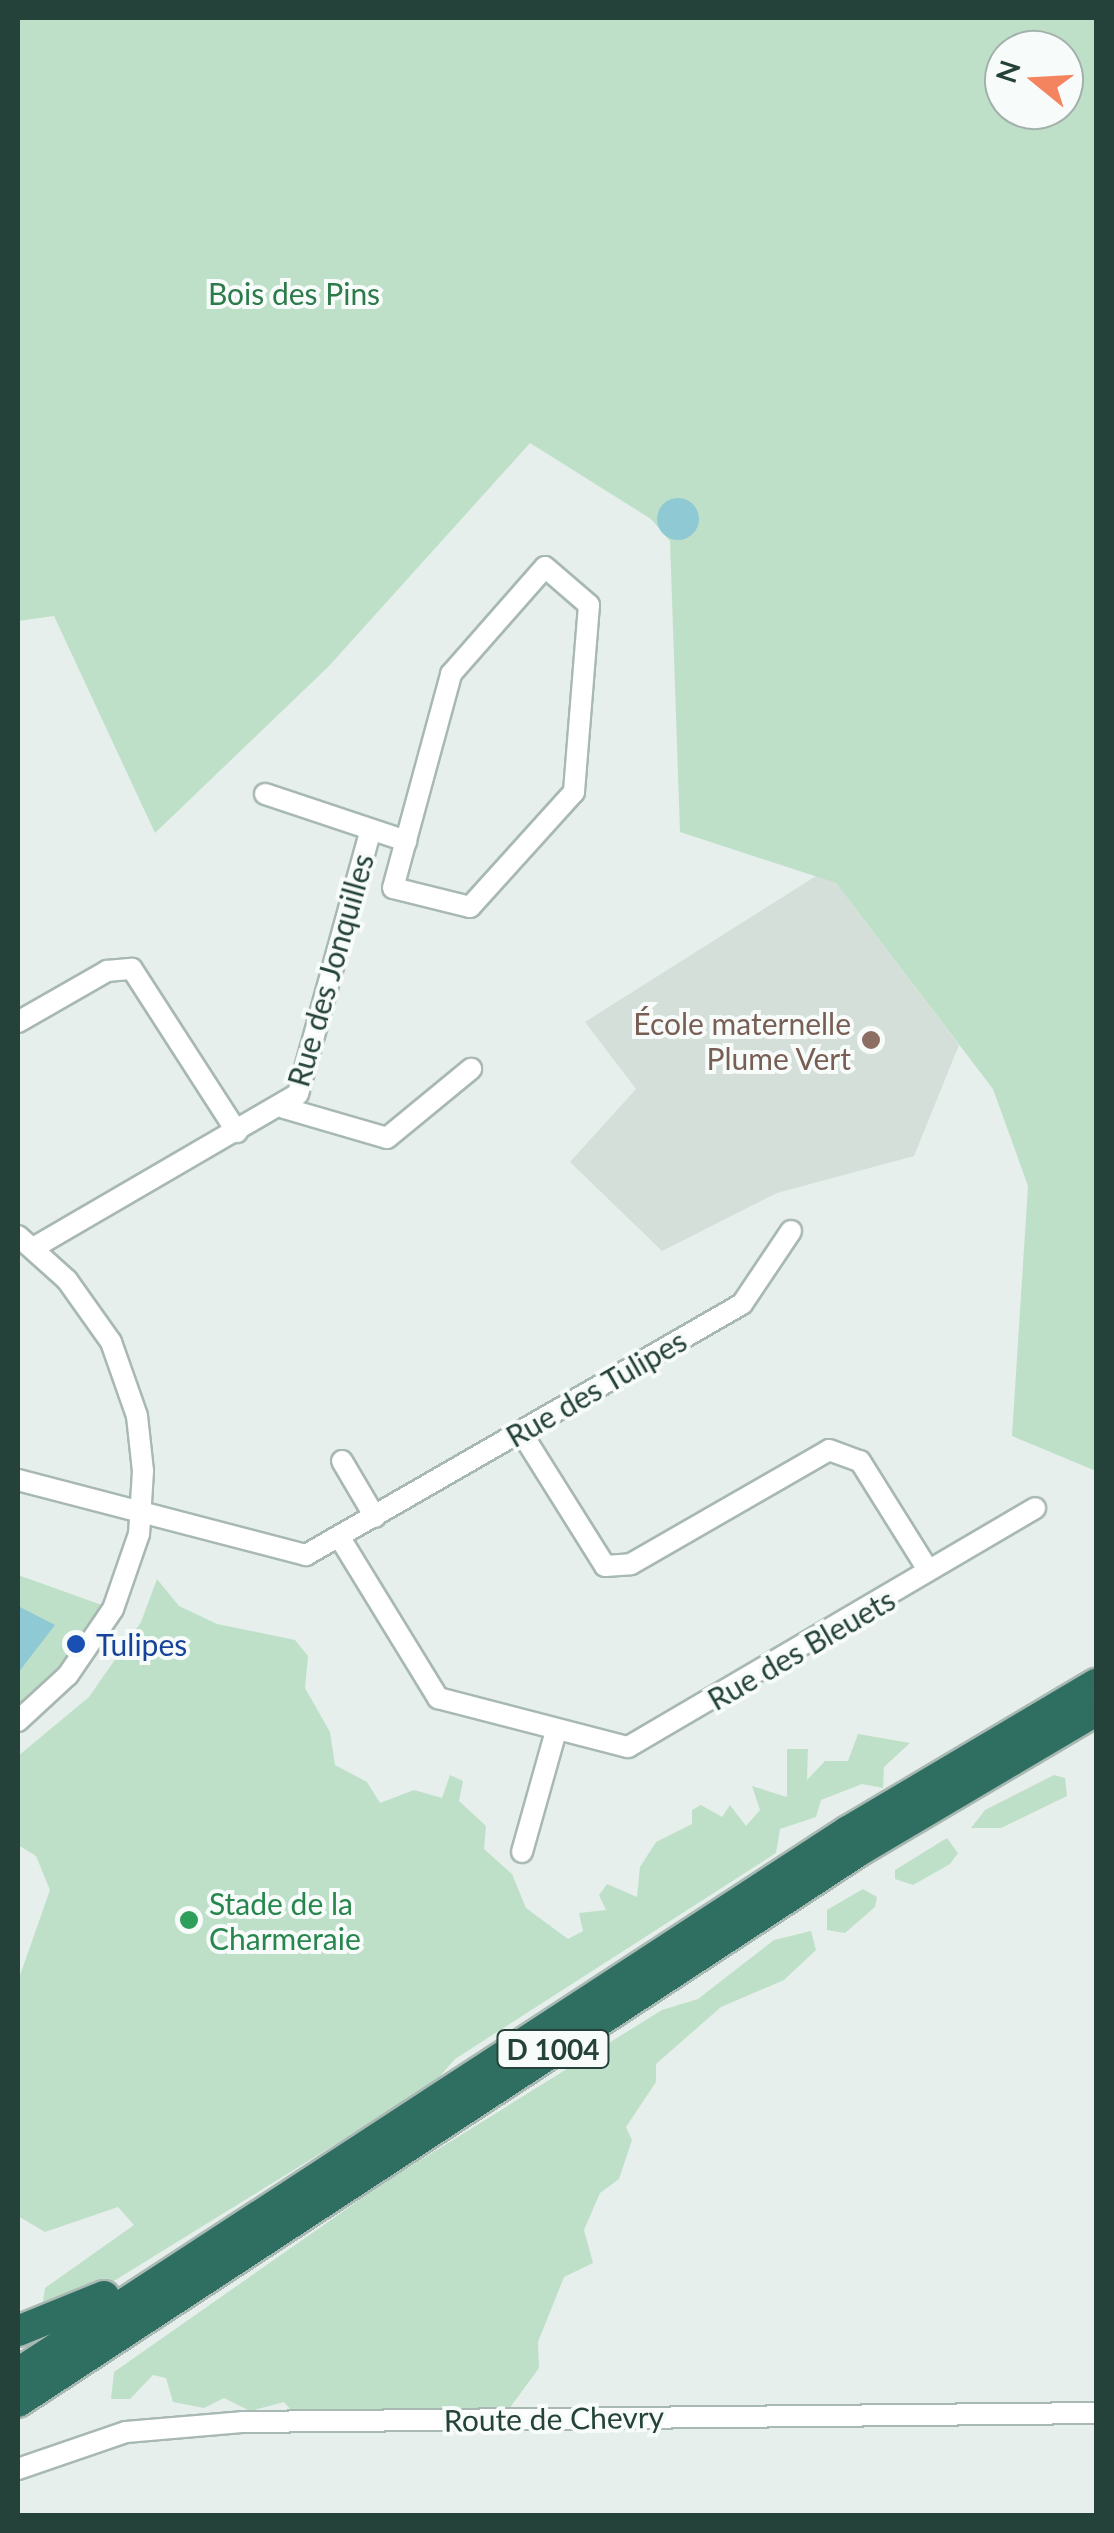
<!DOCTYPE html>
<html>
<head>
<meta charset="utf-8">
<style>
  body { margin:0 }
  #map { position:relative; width:1114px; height:2533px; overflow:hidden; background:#e6efeb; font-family:Lato,sans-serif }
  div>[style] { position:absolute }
  .built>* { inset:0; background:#d4dfda }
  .green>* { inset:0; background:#bfe0c8 }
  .water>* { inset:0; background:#8ec9d4 }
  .round { border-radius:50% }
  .roads { filter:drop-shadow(2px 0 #a8b8b2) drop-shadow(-2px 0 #a8b8b2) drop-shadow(0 2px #a8b8b2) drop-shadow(0 -2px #a8b8b2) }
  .minor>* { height:20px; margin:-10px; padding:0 10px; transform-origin:10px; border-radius:10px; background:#fff }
  .highway>* { height:30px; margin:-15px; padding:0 15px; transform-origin:15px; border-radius:15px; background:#2f6f62 }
  .dots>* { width:28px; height:28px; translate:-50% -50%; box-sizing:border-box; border:5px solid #f7fbf9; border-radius:50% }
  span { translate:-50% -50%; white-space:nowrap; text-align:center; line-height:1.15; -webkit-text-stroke:8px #f7fbf9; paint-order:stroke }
  .shield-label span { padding:2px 8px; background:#f7fbf9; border:2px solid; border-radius:8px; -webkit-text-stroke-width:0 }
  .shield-label { font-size:28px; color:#24423a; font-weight:700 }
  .park-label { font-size:30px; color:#2d7a4b }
  .street-label { font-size:30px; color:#24423a }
  .education-label { font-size:30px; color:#785e54 }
  .right { translate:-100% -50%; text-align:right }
  .transit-label { font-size:30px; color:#164399 }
  .left { translate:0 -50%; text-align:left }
  .leisure-label { font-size:30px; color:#27864d }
  .frame { position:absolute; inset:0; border:20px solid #24423a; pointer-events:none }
  .north { position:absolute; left:984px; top:30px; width:100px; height:100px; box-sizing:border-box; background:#f7fbf9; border:2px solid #a3b1ad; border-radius:50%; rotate:288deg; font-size:28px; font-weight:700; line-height:40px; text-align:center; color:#24423a }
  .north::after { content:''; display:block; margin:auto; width:35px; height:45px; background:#f4845f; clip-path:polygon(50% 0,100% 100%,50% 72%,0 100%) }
</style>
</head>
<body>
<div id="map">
  <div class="built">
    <i style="clip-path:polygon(816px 876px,836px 883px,959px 1045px,914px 1156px,777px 1193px,662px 1251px,570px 1162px,636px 1089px,585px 1022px)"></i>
  </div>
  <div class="green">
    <i style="clip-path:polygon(evenodd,18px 18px,1096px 18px,1096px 1471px,1012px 1436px,1028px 1186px,993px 1089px,836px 883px,680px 832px,670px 541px,651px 519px,530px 443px,329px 666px,155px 833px,54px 616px,18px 621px,18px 18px,1004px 50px,1064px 50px,1064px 110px,1004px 110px,1004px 50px)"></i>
    <i style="clip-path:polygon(18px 1575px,113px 1609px,18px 1721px)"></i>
    <i style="clip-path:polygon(157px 1579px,179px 1606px,217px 1624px,295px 1640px,308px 1656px,305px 1688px,330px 1732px,335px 1765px,367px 1782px,380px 1803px,414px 1790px,442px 1798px,450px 1775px,463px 1781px,459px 1801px,486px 1826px,484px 1849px,512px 1874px,526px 1908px,568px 1939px,583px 1931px,579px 1913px,606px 1910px,599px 1895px,607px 1884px,637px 1897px,640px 1867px,656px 1842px,692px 1824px,692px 1810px,701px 1805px,722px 1817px,730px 1805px,746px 1826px,760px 1810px,752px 1786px,787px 1797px,787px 1749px,808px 1749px,807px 1780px,825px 1761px,848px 1761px,858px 1734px,910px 1743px,884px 1767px,883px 1788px,862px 1784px,821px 1800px,816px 1817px,780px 1829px,776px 1853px,455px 2059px,433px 2084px,109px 2284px,55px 2307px,43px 2302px,45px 2288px,134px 2225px,118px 2207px,45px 2232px,18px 2216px,18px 1981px,50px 1890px,36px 1856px,18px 1845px,18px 1756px,89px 1697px,141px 1622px)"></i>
    <i style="clip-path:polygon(1054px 1775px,1065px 1778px,1067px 1796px,1001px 1828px,971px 1828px,985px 1810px)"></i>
    <i style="clip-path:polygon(947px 1838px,958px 1853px,950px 1864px,913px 1885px,895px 1879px,895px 1870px)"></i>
    <i style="clip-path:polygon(863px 1889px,877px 1897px,875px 1907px,845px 1933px,827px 1930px,827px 1910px)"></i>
    <i style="clip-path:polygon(811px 1931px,816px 1950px,784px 1980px,721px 2007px,656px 2064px,656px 2082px,626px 2127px,632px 2140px,619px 2179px,600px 2193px,584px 2230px,593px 2263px,564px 2277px,538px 2342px,539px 2368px,503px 2417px,378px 2433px,327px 2412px,298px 2418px,284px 2402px,250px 2411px,224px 2398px,204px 2408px,173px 2402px,166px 2378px,153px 2375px,130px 2399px,111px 2399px,114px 2372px,385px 2182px,662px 2010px,698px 1999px,774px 1940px)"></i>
  </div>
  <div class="water">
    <i class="round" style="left:657px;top:498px;width:42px;height:42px"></i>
    <i style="clip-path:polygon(18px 1606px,55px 1625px,18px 1673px)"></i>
  </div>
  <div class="roads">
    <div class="minor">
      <i style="left:545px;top:567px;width:58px;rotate:40.8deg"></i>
      <i style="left:589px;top:605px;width:188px;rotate:94.6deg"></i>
      <i style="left:574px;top:792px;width:155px;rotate:132.1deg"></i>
      <i style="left:470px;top:907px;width:79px;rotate:-166.1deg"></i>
      <i style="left:393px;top:888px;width:222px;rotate:-74.8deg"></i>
      <i style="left:451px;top:674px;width:142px;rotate:-48.7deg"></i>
      <i style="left:265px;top:794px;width:149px;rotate:18.4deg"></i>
      <i style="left:18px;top:1022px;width:103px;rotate:-29.8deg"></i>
      <i style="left:107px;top:971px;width:25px;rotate:-5deg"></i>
      <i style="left:132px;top:969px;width:194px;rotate:57.2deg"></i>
      <i style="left:284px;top:1108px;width:107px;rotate:16.2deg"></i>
      <i style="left:387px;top:1138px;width:109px;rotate:-39.4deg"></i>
      <i style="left:18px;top:1236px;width:66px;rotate:41.9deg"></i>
      <i style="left:67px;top:1280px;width:76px;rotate:54.6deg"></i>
      <i style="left:111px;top:1342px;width:78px;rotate:70.6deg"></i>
      <i style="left:137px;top:1416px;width:55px;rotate:83.8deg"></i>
      <i style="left:143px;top:1471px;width:63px;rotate:93.6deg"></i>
      <i style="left:139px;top:1534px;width:79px;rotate:109.1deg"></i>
      <i style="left:113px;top:1609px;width:80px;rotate:124.3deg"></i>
      <i style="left:68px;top:1675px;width:68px;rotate:137.4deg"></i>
      <i style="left:33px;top:1248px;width:306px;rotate:-30.2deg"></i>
      <i style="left:298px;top:1094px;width:272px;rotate:-74.6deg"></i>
      <i style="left:521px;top:1432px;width:158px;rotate:57.9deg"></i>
      <i style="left:605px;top:1566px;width:26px;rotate:-4deg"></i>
      <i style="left:631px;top:1564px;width:228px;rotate:-29.9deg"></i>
      <i style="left:829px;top:1450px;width:33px;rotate:20deg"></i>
      <i style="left:860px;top:1461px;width:128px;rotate:58deg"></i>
      <i style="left:342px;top:1461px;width:65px;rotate:59.5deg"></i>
      <i style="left:18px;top:1480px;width:298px;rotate:14.6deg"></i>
      <i style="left:306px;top:1555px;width:503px;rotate:-29.93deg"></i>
      <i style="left:742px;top:1304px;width:88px;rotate:-56.1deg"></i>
      <i style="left:340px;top:1538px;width:188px;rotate:58.5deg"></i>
      <i style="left:438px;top:1698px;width:196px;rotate:14.5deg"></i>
      <i style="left:628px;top:1747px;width:472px;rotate:-30.4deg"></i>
      <i style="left:522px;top:1852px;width:126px;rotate:-74.3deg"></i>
      <i style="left:18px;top:2469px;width:114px;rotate:-18.9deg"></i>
      <i style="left:126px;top:2432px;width:116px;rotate:-4.9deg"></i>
      <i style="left:242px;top:2422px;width:854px;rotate:-0.6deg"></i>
    </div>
    <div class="highway">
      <i style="left:18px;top:2331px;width:93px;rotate:-22.1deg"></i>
      <i style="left:18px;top:2373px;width:991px;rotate:-33.15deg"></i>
      <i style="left:848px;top:1831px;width:288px;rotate:-30.7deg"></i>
      <i style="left:18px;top:2402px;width:1005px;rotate:-33.23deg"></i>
      <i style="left:859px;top:1851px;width:275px;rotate:-30.6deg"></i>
    </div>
  </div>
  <div class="dots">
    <i style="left:871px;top:1040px;background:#8d6e63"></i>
    <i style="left:76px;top:1644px;background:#1a4fb4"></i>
    <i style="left:189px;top:1920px;background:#2e9e5b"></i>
  </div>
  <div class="shield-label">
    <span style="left:553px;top:2049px">D 1004</span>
  </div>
  <div class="park-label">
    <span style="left:294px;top:293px">Bois des Pins</span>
  </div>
  <div class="street-label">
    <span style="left:330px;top:970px;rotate:-74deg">Rue des Jonquilles</span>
    <span style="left:596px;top:1388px;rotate:-30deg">Rue des Tulipes</span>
    <span style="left:801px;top:1649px;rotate:-30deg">Rue des Bleuets</span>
    <span style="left:554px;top:2418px;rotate:-1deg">Route de Chevry</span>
  </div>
  <div class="education-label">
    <span class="right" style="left:851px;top:1040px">École maternelle<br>Plume Vert</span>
  </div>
  <div class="transit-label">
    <span class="left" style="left:96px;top:1644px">Tulipes</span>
  </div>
  <div class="leisure-label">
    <span class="left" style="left:209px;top:1920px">Stade de la<br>Charmeraie</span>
  </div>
  <div class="frame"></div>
  <div class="north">N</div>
</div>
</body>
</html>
